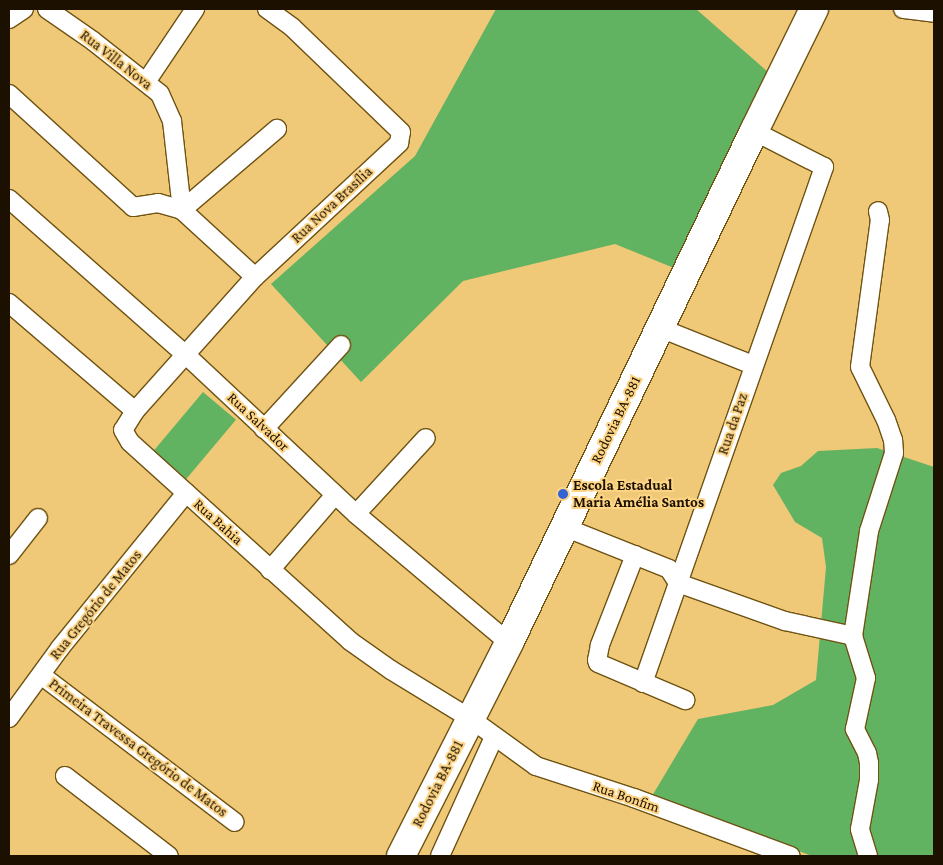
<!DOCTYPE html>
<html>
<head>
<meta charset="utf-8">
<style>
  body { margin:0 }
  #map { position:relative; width:943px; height:865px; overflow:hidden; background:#efc878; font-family:"Crimson Pro",serif }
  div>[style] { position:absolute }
  .green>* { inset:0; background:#61b362; transform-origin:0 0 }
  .roads { filter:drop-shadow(1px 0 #6f5312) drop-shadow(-1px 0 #6f5312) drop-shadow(0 1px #6f5312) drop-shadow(0 -1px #6f5312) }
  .street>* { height:18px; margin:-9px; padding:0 9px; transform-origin:9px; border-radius:9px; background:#fff }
  .primary>* { height:28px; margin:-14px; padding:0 14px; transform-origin:14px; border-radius:14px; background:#fff }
  .dots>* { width:14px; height:14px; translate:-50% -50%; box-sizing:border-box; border:2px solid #fdd585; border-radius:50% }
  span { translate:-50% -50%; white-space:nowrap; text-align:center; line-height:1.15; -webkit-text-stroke:4px #fdd585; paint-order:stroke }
  .street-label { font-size:15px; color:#1c1000 }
  .poi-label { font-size:15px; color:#1c1000; font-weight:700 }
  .left { translate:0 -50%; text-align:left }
  .frame { position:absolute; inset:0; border:10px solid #1c1000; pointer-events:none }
</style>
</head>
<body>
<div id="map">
  <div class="green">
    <i style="clip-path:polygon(496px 9px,696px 9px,769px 73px,674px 268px,615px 244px,463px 281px,361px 382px,271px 284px,415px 156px)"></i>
    <i style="left:203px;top:392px;width:43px;height:77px;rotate:40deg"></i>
    <i style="clip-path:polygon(877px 448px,934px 467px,934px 856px,812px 856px,652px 796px,698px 719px,773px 705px,816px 680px,826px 567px,822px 538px,795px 522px,773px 485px,781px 473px,801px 466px,818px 451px)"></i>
  </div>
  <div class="roads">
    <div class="street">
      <i style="left:47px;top:9px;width:56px;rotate:34.8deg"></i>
      <i style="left:93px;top:41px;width:85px;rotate:38.3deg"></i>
      <i style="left:160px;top:94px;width:30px;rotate:66deg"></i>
      <i style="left:172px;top:121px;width:90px;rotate:83.6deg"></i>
      <i style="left:182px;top:210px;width:99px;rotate:42.5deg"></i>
      <i style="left:903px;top:9px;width:31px;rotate:7deg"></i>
      <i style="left:9px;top:19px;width:18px;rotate:-34deg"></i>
      <i style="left:146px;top:82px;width:88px;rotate:-56.1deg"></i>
      <i style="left:9px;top:94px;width:168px;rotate:42.3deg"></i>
      <i style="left:133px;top:207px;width:25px;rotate:-9deg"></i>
      <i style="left:158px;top:203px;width:25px;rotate:16deg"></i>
      <i style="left:182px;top:210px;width:125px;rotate:-40.5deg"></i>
      <i style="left:9px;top:199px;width:235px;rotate:41.4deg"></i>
      <i style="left:185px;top:354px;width:234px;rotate:43.1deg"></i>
      <i style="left:356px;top:514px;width:200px;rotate:40.1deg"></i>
      <i style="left:9px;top:303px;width:166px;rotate:40.6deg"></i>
      <i style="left:135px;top:411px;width:22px;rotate:122deg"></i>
      <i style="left:123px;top:430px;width:14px;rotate:60deg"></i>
      <i style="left:130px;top:442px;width:297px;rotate:42.1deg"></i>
      <i style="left:350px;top:641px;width:50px;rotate:35.3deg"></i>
      <i style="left:391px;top:670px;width:94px;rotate:31.5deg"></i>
      <i style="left:471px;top:719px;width:80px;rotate:35.9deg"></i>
      <i style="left:536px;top:766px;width:103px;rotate:18.1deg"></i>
      <i style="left:634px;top:798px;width:167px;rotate:20.3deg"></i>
      <i style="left:660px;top:328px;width:100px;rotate:21.7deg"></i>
      <i style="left:135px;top:411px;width:180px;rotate:-48.2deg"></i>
      <i style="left:255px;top:277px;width:197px;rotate:-42.9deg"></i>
      <i style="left:399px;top:143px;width:11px;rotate:-80deg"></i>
      <i style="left:401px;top:132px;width:151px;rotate:-136.1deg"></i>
      <i style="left:292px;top:27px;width:31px;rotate:-144deg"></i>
      <i style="left:264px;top:429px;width:114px;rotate:-47.5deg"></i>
      <i style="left:356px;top:514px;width:103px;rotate:-47.4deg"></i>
      <i style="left:564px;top:527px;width:113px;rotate:21.8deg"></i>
      <i style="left:669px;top:569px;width:17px;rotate:57deg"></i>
      <i style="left:678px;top:583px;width:114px;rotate:19.6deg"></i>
      <i style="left:785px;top:621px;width:70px;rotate:12.4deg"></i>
      <i style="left:9px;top:555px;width:47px;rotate:-51.9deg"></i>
      <i style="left:635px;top:555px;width:97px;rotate:111.3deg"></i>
      <i style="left:600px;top:645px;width:15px;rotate:101deg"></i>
      <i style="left:597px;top:660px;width:3px;rotate:72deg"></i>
      <i style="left:598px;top:663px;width:95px;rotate:23deg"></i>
      <i style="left:270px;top:570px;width:99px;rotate:-49.1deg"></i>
      <i style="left:41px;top:675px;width:243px;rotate:37.2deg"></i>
      <i style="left:643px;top:683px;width:547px;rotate:-70.67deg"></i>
      <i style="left:824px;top:167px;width:79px;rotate:-152.8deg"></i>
      <i style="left:9px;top:718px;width:87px;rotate:-53.9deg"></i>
      <i style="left:60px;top:648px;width:200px;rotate:-50.9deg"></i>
      <i style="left:65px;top:776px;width:131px;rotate:37.6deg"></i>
      <i style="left:440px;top:856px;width:131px;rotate:-65.6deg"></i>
      <i style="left:868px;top:856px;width:28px;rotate:-107deg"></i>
      <i style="left:860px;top:829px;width:50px;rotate:-79.6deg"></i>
      <i style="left:869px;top:780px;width:17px;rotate:-90deg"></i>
      <i style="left:869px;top:763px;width:10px;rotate:-101deg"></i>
      <i style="left:867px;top:753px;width:27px;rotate:-117deg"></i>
      <i style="left:855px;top:729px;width:52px;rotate:-77.8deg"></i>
      <i style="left:866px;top:678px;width:44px;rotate:-107.2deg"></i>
      <i style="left:853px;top:636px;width:106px;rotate:-81.3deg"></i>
      <i style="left:869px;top:531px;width:82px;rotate:-72.2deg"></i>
      <i style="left:894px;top:453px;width:13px;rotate:-94deg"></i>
      <i style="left:893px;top:440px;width:21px;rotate:-109deg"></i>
      <i style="left:886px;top:420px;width:59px;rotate:-116.1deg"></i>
      <i style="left:860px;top:367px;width:148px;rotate:-82.3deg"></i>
      <i style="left:880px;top:220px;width:9px;rotate:-103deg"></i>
    </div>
    <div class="primary">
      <i style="left:401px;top:856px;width:239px;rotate:-63.1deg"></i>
      <i style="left:509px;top:643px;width:568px;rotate:-64.43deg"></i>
      <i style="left:754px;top:131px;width:136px;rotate:-63.8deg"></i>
    </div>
  </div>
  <div class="dots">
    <i style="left:563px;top:494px;background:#3564d4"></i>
  </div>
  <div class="street-label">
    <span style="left:116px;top:60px;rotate:38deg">Rua Villa Nova</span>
    <span style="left:332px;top:205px;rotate:-43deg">Rua Nova Brasília</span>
    <span style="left:616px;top:420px;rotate:-64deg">Rodovia BA-881</span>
    <span style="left:258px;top:422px;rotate:43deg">Rua Salvador</span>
    <span style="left:733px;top:424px;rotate:-71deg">Rua da Paz</span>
    <span style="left:218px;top:522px;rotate:42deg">Rua Bahia</span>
    <span style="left:96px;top:605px;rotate:-51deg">Rua Gregório de Matos</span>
    <span style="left:138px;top:748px;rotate:37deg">Primeira Travessa Gregório de Matos</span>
    <span style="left:438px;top:784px;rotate:-63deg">Rodovia BA-881</span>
    <span style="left:626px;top:797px;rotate:19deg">Rua Bonfim</span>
  </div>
  <div class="poi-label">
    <span class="left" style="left:573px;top:494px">Escola Estadual<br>Maria Amélia Santos</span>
  </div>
  <div class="frame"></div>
</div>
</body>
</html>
